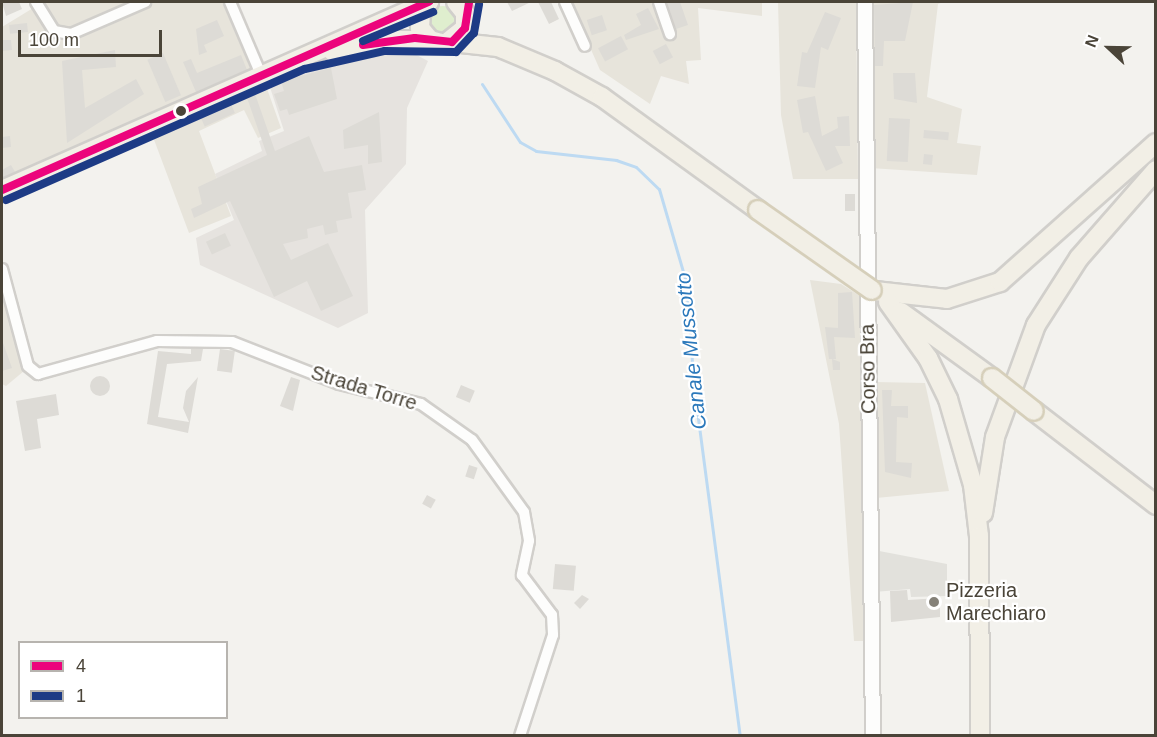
<!DOCTYPE html>
<html>
<head>
<meta charset="utf-8">
<style>
  body { margin:0 }
  #map { position:relative; width:1157px; height:737px; overflow:hidden; background:#f3f2ee; font-family:Arial,sans-serif }
  div>[style] { position:absolute }
  .residential>* { inset:0; background:#e7e4db }
  .industrial>* { inset:0; background:#e6e3df }
  .green>* { inset:0; background:#dfeece }
  .round { border-radius:50% }
  .parking>* { inset:0; background:#e2e1dc }
  .stream>* { height:3px; margin:-1.5px; padding:0 1.5px; transform-origin:1.5px; border-radius:1.5px; background:#bddaf2 }
  .building>* { inset:0; background:#dddbd6; transform-origin:0 0 }
  .roads { filter:drop-shadow(2px 0 #d1cfcb) drop-shadow(-2px 0 #d1cfcb) drop-shadow(0 2px #d1cfcb) drop-shadow(0 -2px #d1cfcb) }
  .minor>* { height:10px; margin:-5px; padding:0 5px; transform-origin:5px; border-radius:5px; background:#fdfdfc }
  .tertiary>* { height:14px; margin:-7px; padding:0 7px; transform-origin:7px; border-radius:7px; background:#fdfdfc }
  .primary>* { height:18px; margin:-9px; padding:0 9px; transform-origin:9px; border-radius:9px; background:#f2efe6 }
  .bridges { filter:drop-shadow(2px 0 #d6cfba) drop-shadow(-2px 0 #d6cfba) drop-shadow(0 2px #d6cfba) drop-shadow(0 -2px #d6cfba) }
  .primary-bridge>* { height:18px; margin:-9px; padding:0 9px; transform-origin:9px; border-radius:9px; background:#f2efe6 }
  .bus-1>* { height:8px; margin:-4px; padding:0 4px; transform-origin:4px; border-radius:4px; background:#ec047c }
  .bus-2>* { height:8px; margin:-4px; padding:0 4px; transform-origin:4px; border-radius:4px; background:#1d3b85 }
  .dots>* { width:16px; height:16px; translate:-50% -50%; box-sizing:border-box; border:3px solid #fff; border-radius:50% }
  span { translate:-50% -50%; white-space:nowrap; text-align:center; line-height:1.15; -webkit-text-stroke:4.5px #fff; paint-order:stroke }
  .street-label { font-size:20px; color:#4a4438 }
  .poi-label { font-size:20px; color:#4a4438 }
  .left { translate:0 -50%; text-align:left }
  .water-label { font-size:21px; color:#2c79bb; font-style:italic }
  .frame { position:absolute; inset:0; border:3px solid #4a4438; pointer-events:none }
  .legend { position:absolute; left:18px; top:641px; width:210px; height:78px; box-sizing:border-box; background:#fff; border:2px solid #b7b4af; margin:0; padding:8px 10px; list-style:none; font-size:18px; color:#4a4438 }
  .legend li { display:flex; align-items:center; gap:12px; height:30px }
  .legend b { width:30px; border:2px solid #b7b4af }
  .north { position:absolute; left:1079px; top:18px; width:60px; height:60px; -webkit-text-stroke:4px #fff; paint-order:stroke; rotate:292deg; font-size:16px; font-weight:700; line-height:24px; text-align:center; color:#4a4438 }
  .north::after { content:''; display:block; margin:auto; width:21px; height:27px; background:#4a4438; clip-path:polygon(50% 0,100% 100%,50% 72%,0 100%) }
  .scale { position:absolute; left:18px; top:30px; width:144px; height:27px; box-sizing:border-box; border:3px solid #4a4438; border-top:0; padding-left:8px; font-size:18px; line-height:21px; white-space:nowrap; color:#4a4438; -webkit-text-stroke:4px #fff; paint-order:stroke }
</style>
</head>
<body>
<div id="map">
  <div class="residential">
    <i style="clip-path:polygon(43px 2px,223px 2px,252px 72px,265px 83px,281px 128px,258px 138px,244px 110px,199px 131px,231px 216px,189px 233px,147px 121px,2px 181px,2px 27px)"></i>
    <i style="clip-path:polygon(570px 2px,762px 2px,762px 16px,698px 8px,701px 60px,686px 61px,689px 84px,661px 76px,650px 104px,600px 70px)"></i>
    <i style="clip-path:polygon(778px 2px,856px 2px,858px 179px,793px 179px,781px 115px)"></i>
    <i style="clip-path:polygon(869px 2px,943px 2px,938px 4px,927px 97px,962px 109px,957px 143px,981px 146px,977px 175px,870px 168px)"></i>
    <i style="clip-path:polygon(810px 280px,841px 284px,860px 296px,865px 641px,854px 641px,839px 424px)"></i>
    <i style="clip-path:polygon(2px 288px,24px 371px,6px 386px,2px 384px)"></i>
    <i style="clip-path:polygon(875px 382px,925px 383px,949px 491px,876px 498px)"></i>
  </div>
  <div class="industrial">
    <i style="clip-path:polygon(405px 49px,428px 61px,407px 108px,406px 164px,365px 210px,368px 313px,338px 328px,200px 265px,196px 238px,234px 220px,215px 174px,262px 151px,259px 141px,284px 131px,269px 84px,307px 68px)"></i>
  </div>
  <div class="green">
    <i class="round" style="left:428px;top:6px;width:30px;height:30px"></i>
  </div>
  <div class="parking">
    <i style="clip-path:polygon(874px 550px,947px 564px,947px 596px,911px 597px,910px 589px,874px 592px)"></i>
  </div>
  <div class="stream">
    <i style="left:482px;top:84px;width:69px;rotate:56.8deg"></i>
    <i style="left:520px;top:142px;width:18px;rotate:29deg"></i>
    <i style="left:536px;top:151px;width:81px;rotate:6.4deg"></i>
    <i style="left:616px;top:160px;width:21px;rotate:19deg"></i>
    <i style="left:636px;top:167px;width:32px;rotate:44deg"></i>
    <i style="left:659px;top:189px;width:97px;rotate:73.8deg"></i>
    <i style="left:686px;top:282px;width:106px;rotate:85.7deg"></i>
    <i style="left:694px;top:388px;width:351px;rotate:82.5deg"></i>
  </div>
  <div class="building">
    <i style="clip-path:polygon(2px 2px,19px 2px,22px 9px,6px 16px)"></i>
    <i style="clip-path:polygon(507px 2px,531px 2px,512px 11px)"></i>
    <i style="clip-path:polygon(538px 2px,551px 2px,559px 19px,549px 24px)"></i>
    <i style="clip-path:polygon(667px 2px,680px 2px,688px 25px,676px 29px)"></i>
    <i style="clip-path:polygon(913px 2px,905px 41px,884px 41px,883px 66px,875px 66px,874px 5px)"></i>
    <i style="clip-path:polygon(648px 8px,659px 29px,626px 40px,624px 35px,641px 25px,636px 14px)"></i>
    <i style="clip-path:polygon(825px 12px,841px 18px,828px 50px,821px 47px,815px 88px,797px 86px,802px 52px,807px 53px)"></i>
    <i style="left:602px;top:15px;width:16px;height:16px;rotate:72deg"></i>
    <i style="clip-path:polygon(217px 20px,224px 36px,204px 45px,207px 52px,199px 55px,196px 29px)"></i>
    <i style="left:27px;top:23px;width:9px;height:18px;rotate:84deg"></i>
    <i style="left:621px;top:36px;width:15px;height:26px;rotate:62deg"></i>
    <i style="clip-path:polygon(2px 40px,11px 40px,12px 50px,2px 51px)"></i>
    <i style="left:666px;top:44px;width:15px;height:15px;rotate:62deg"></i>
    <i style="clip-path:polygon(115px 50px,116px 67px,82px 70px,85px 108px,136px 79px,144px 94px,67px 143px,62px 61px)"></i>
    <i style="left:163px;top:53px;width:46px;height:17px;rotate:67deg"></i>
    <i style="clip-path:polygon(241px 55px,247px 70px,196px 92px,183px 62px,191px 59px,197px 73px)"></i>
    <i style="clip-path:polygon(331px 68px,337px 99px,289px 115px,287px 109px,280px 111px,274px 94px,284px 91px,281px 81px)"></i>
    <i style="clip-path:polygon(893px 73px,915px 73px,917px 103px,894px 99px)"></i>
    <i style="clip-path:polygon(254px 91px,275px 151px,309px 136px,324px 172px,362px 165px,366px 190px,348px 193px,352px 218px,336px 221px,338px 232px,325px 235px,323px 225px,307px 229px,308px 238px,283px 244px,291px 260px,328px 243px,353px 296px,321px 311px,307px 281px,274px 297px,230px 201px,194px 218px,191px 209px,202px 204px,198px 187px,267px 155px,246px 95px)"></i>
    <i style="clip-path:polygon(815px 96px,822px 136px,838px 128px,837px 117px,849px 116px,850px 146px,835px 146px,843px 163px,826px 171px,808px 132px,803px 133px,797px 100px)"></i>
    <i style="left:230px;top:102px;width:12px;height:33px;rotate:66deg"></i>
    <i style="clip-path:polygon(379px 112px,382px 162px,368px 164px,368px 145px,344px 149px,343px 130px)"></i>
    <i style="left:889px;top:118px;width:21px;height:43px;rotate:3deg"></i>
    <i style="left:924px;top:130px;width:25px;height:8px;rotate:5deg"></i>
    <i style="clip-path:polygon(10px 136px,11px 147px,2px 148px,2px 137px)"></i>
    <i style="left:924px;top:154px;width:9px;height:10px;rotate:6deg"></i>
    <i style="clip-path:polygon(11px 165px,15px 172px,2px 178px,2px 170px)"></i>
    <i style="left:845px;top:194px;width:10px;height:17px"></i>
    <i style="left:225px;top:233px;width:14px;height:21px;rotate:65deg"></i>
    <i style="clip-path:polygon(852px 292px,855px 338px,834px 337px,836px 359px,829px 359px,825px 327px,838px 328px,838px 293px)"></i>
    <i style="clip-path:polygon(2px 340px,12px 368px,2px 371px)"></i>
    <i style="clip-path:polygon(191px 349px,203px 349px,201px 361px,167px 364px,158px 417px,189px 422px,183px 408px,186px 391px,198px 377px,188px 433px,147px 424px,158px 351px,191px 354px)"></i>
    <i style="left:220px;top:349px;width:15px;height:22px;rotate:8deg"></i>
    <i style="clip-path:polygon(832px 359px,840px 362px,840px 370px,833px 370px)"></i>
    <i class="round" style="left:90px;top:376px;width:20px;height:20px"></i>
    <i style="clip-path:polygon(291px 377px,300px 380px,293px 411px,280px 406px)"></i>
    <i style="left:461px;top:385px;width:15px;height:13px;rotate:23deg"></i>
    <i style="clip-path:polygon(882px 390px,892px 390px,891px 406px,908px 406px,908px 418px,897px 417px,896px 462px,912px 463px,911px 478px,885px 472px)"></i>
    <i style="clip-path:polygon(56px 394px,59px 415px,37px 419px,41px 448px,25px 451px,16px 401px)"></i>
    <i style="left:469px;top:465px;width:9px;height:12px;rotate:18deg"></i>
    <i style="left:427px;top:495px;width:10px;height:10px;rotate:29deg"></i>
    <i style="left:555px;top:564px;width:21px;height:25px;rotate:5deg"></i>
    <i style="clip-path:polygon(907px 590px,908px 600px,940px 598px,940px 617px,891px 622px,890px 591px)"></i>
    <i style="clip-path:polygon(582px 595px,589px 599px,580px 609px,574px 603px)"></i>
  </div>
  <div class="roads">
    <div class="minor">
      <i style="left:36px;top:2px;width:34px;rotate:58deg"></i>
      <i style="left:54px;top:31px;width:17px;rotate:10deg"></i>
      <i style="left:71px;top:34px;width:81px;rotate:-23.4deg"></i>
      <i style="left:230px;top:2px;width:82px;rotate:66.9deg"></i>
      <i style="left:565px;top:2px;width:48px;rotate:65.6deg"></i>
      <i style="left:659px;top:2px;width:34px;rotate:71deg"></i>
      <i style="left:2px;top:269px;width:100px;rotate:75deg"></i>
      <i style="left:28px;top:366px;width:13px;rotate:39deg"></i>
      <i style="left:38px;top:374px;width:123px;rotate:-15.5deg"></i>
      <i style="left:157px;top:341px;width:75px;rotate:0.8deg"></i>
      <i style="left:232px;top:342px;width:115px;rotate:21.4deg"></i>
      <i style="left:339px;top:384px;width:84px;rotate:13.7deg"></i>
      <i style="left:421px;top:404px;width:62px;rotate:35.2deg"></i>
      <i style="left:472px;top:440px;width:89px;rotate:54.2deg"></i>
      <i style="left:524px;top:512px;width:29px;rotate:80deg"></i>
      <i style="left:529px;top:541px;width:35px;rotate:102deg"></i>
      <i style="left:522px;top:575px;width:50px;rotate:53.1deg"></i>
      <i style="left:552px;top:615px;width:20px;rotate:87deg"></i>
      <i style="left:553px;top:635px;width:106px;rotate:108.1deg"></i>
    </div>
    <div class="tertiary">
      <i style="left:865px;top:2px;width:734px;rotate:89.38deg"></i>
    </div>
    <div class="primary">
      <i style="left:429px;top:2px;width:14px;rotate:126deg"></i>
      <i style="left:421px;top:13px;width:15px;rotate:94deg"></i>
      <i style="left:420px;top:28px;width:16px;rotate:50deg"></i>
      <i style="left:430px;top:40px;width:16px;rotate:15deg"></i>
      <i style="left:445px;top:44px;width:26px;rotate:-39deg"></i>
      <i style="left:465px;top:28px;width:15px;rotate:-90deg"></i>
      <i style="left:465px;top:13px;width:14px;rotate:-129deg"></i>
      <i style="left:452px;top:42px;width:46px;rotate:6.2deg"></i>
      <i style="left:498px;top:47px;width:62px;rotate:22.8deg"></i>
      <i style="left:555px;top:71px;width:54px;rotate:29deg"></i>
      <i style="left:602px;top:97px;width:193px;rotate:35.9deg"></i>
      <i style="left:333px;top:52px;width:52px;rotate:-13.2deg"></i>
      <i style="left:384px;top:40px;width:46px"></i>
      <i style="left:2px;top:190px;width:467px;rotate:-23.8deg"></i>
      <i style="left:875px;top:291px;width:72px;rotate:6.3deg"></i>
      <i style="left:947px;top:299px;width:56px;rotate:-17.8deg"></i>
      <i style="left:1000px;top:282px;width:209px;rotate:-41.7deg"></i>
      <i style="left:888px;top:302px;width:69px;rotate:54.5deg"></i>
      <i style="left:928px;top:358px;width:46px;rotate:64deg"></i>
      <i style="left:948px;top:399px;width:90px;rotate:73.8deg"></i>
      <i style="left:973px;top:485px;width:51px;rotate:83.3deg"></i>
      <i style="left:979px;top:536px;width:200px;rotate:89.7deg"></i>
      <i style="left:901px;top:312px;width:112px;rotate:36deg"></i>
      <i style="left:1034px;top:411px;width:154px;rotate:37.6deg"></i>
      <i style="left:983px;top:513px;width:77px;rotate:-81deg"></i>
      <i style="left:995px;top:437px;width:119px;rotate:-69.9deg"></i>
      <i style="left:1036px;top:325px;width:80px;rotate:-57.3deg"></i>
      <i style="left:1079px;top:258px;width:117px;rotate:-48.8deg"></i>
    </div>
  </div>
  <div class="bridges">
    <div class="primary-bridge">
      <i style="left:758px;top:210px;width:139px;rotate:35.1deg"></i>
      <i style="left:992px;top:378px;width:53px;rotate:38.2deg"></i>
    </div>
  </div>
  <div class="bus-1">
    <i style="left:363px;top:45px;width:52px;rotate:-7.7deg"></i>
    <i style="left:415px;top:38px;width:37px;rotate:6deg"></i>
    <i style="left:452px;top:42px;width:19px;rotate:-47deg"></i>
    <i style="left:465px;top:28px;width:26px;rotate:-81deg"></i>
    <i style="left:2px;top:190px;width:467px;rotate:-23.8deg"></i>
  </div>
  <div class="bus-2">
    <i style="left:363px;top:41px;width:76px;rotate:-22.5deg"></i>
    <i style="left:6px;top:200px;width:326px;rotate:-23.7deg"></i>
    <i style="left:305px;top:69px;width:82px;rotate:-12.7deg"></i>
    <i style="left:385px;top:51px;width:71px;rotate:0.8deg"></i>
    <i style="left:456px;top:52px;width:26px;rotate:-47deg"></i>
    <i style="left:474px;top:33px;width:29px;rotate:-80deg"></i>
  </div>
  <div class="dots">
    <i style="left:181px;top:111px;background:#4a4438"></i>
    <i style="left:934px;top:602px;background:#858178"></i>
  </div>
  <div class="street-label">
    <span style="left:868px;top:369px;rotate:-91deg">Corso Bra</span>
    <span style="left:364px;top:388px;rotate:17deg">Strada Torre</span>
  </div>
  <div class="poi-label">
    <span class="left" style="left:946px;top:602px">Pizzeria<br>Marechiaro</span>
  </div>
  <div class="water-label">
    <span style="left:691px;top:351px;rotate:-96deg">Canale Mussotto</span>
  </div>
  <div class="frame"></div>
  <ul class="legend">
  <li><b style="height:8px;background:#ec047c"></b>4</li>
  <li><b style="height:8px;background:#1d3b85"></b>1</li>
  </ul>
  <div class="north">N</div>
  <div class="scale">100 m</div>
</div>
</body>
</html>
